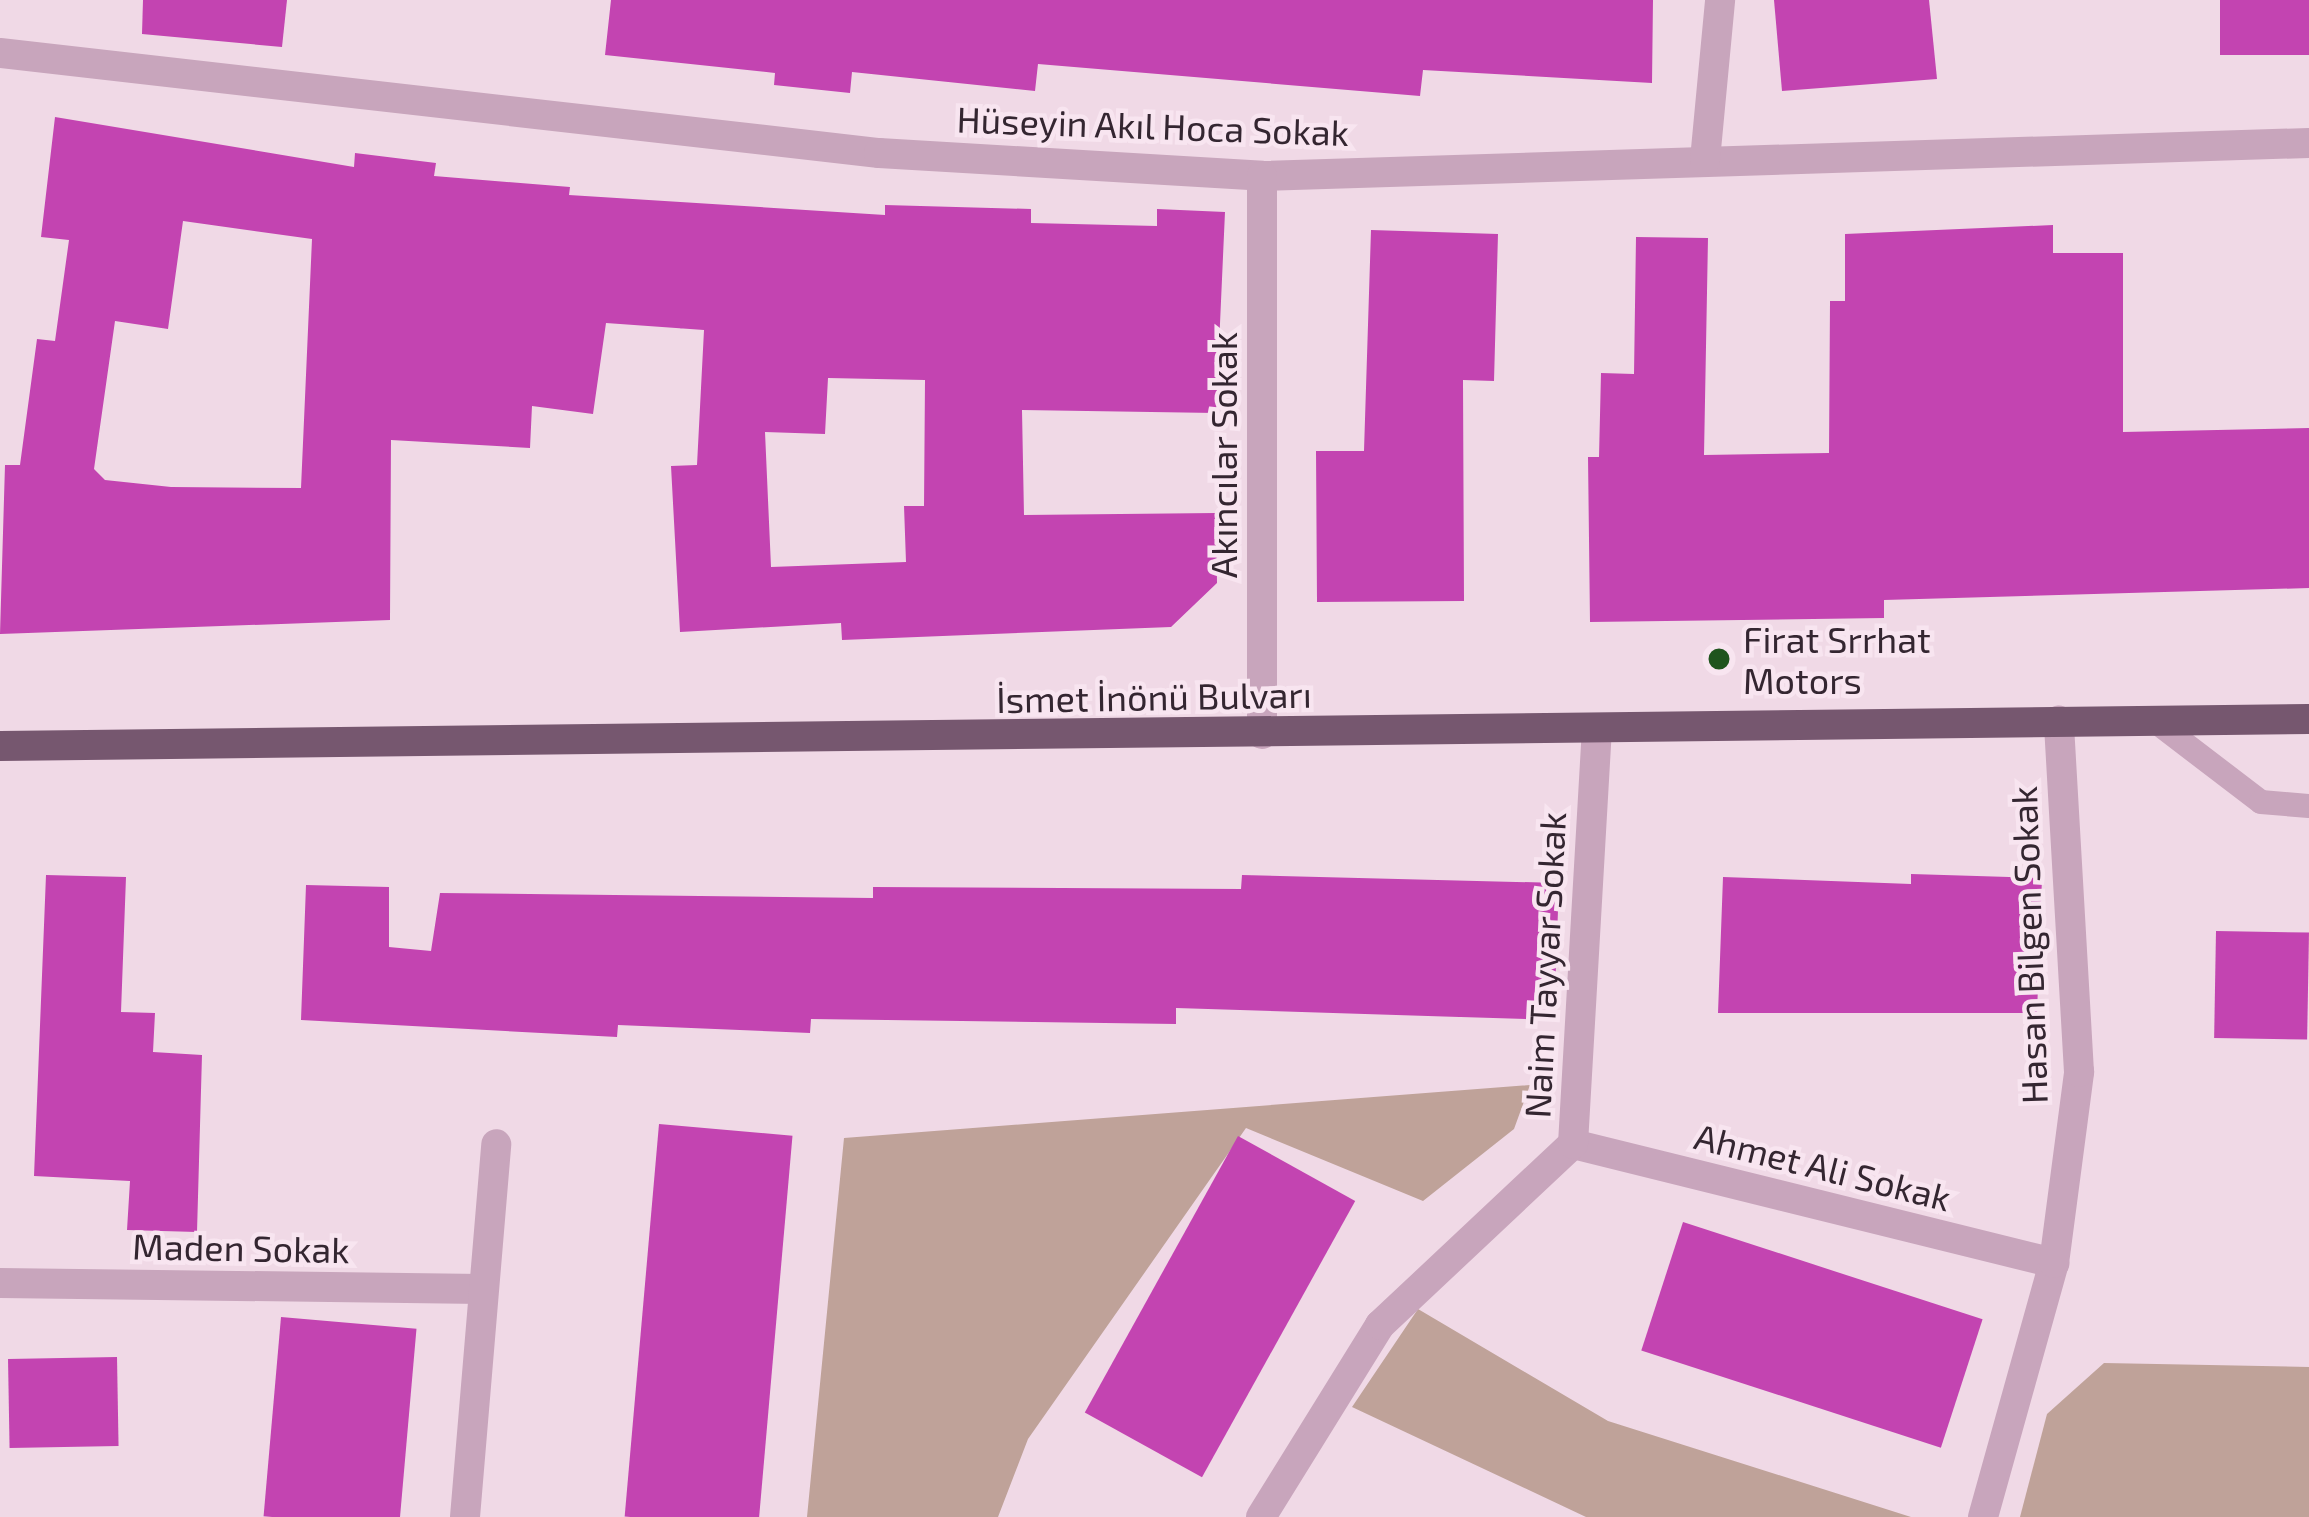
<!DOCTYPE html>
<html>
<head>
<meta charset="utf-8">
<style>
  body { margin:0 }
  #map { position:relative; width:2309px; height:1517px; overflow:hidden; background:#f0d9e6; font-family:"Exo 2",sans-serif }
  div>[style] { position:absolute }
  .green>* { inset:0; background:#bfa299 }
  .building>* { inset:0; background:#c344b1; transform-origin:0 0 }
  .service>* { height:24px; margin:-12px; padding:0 12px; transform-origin:12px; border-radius:12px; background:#c8a5bc }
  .minor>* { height:30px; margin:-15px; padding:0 15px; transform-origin:15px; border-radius:15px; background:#c8a5bc }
  .primary>* { height:30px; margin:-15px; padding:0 15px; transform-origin:15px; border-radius:15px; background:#76576f }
  .dots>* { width:33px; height:33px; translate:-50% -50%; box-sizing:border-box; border:6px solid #f8e5f0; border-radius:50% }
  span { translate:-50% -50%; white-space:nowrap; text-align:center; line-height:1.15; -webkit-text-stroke:9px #f8e5f0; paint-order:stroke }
  .street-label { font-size:36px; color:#342631 }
  .poi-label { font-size:36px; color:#342631 }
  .left { translate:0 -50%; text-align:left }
</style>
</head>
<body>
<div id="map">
  <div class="green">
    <i style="clip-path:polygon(1530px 1085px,1514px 1129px,1423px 1201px,1246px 1128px,1028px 1439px,998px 1517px,807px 1517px,844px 1138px)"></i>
    <i style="clip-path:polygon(1418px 1309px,1608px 1421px,1911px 1517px,1586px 1517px,1352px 1407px)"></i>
    <i style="clip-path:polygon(2104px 1363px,2309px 1367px,2309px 1517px,2020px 1517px,2047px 1414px)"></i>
  </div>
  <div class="building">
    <i style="clip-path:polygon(143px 0,287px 0,282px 47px,142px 34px)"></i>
    <i style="clip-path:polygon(611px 0,1653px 0,1652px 83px,1423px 70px,1420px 96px,1038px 64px,1035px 91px,852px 72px,850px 93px,774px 85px,775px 73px,605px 55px)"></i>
    <i style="clip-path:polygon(1774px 0,1929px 0,1937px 79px,1782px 91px)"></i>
    <i style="left:2220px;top:0;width:89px;height:55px"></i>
    <i style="clip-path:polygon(evenodd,55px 117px,354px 167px,355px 153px,436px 163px,434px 176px,570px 187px,569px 195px,885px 215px,885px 205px,1031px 209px,1031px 223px,1157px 226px,1157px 209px,1225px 212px,1216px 413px,1022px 410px,1024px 515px,1216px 513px,1217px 583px,1171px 627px,842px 640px,841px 623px,680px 632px,671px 466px,697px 465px,704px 330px,606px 323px,593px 414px,532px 406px,530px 448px,391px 440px,390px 620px,0 634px,5px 465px,20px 465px,37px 339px,55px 341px,69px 240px,41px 237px,55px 117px,183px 221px,312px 239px,301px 488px,171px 487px,105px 480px,94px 469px,115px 321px,168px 329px,183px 221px,55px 117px,828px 378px,925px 380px,924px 506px,904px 506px,906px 562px,771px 567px,765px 432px,825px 434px,828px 378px)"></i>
    <i style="clip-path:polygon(2053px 225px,2053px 253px,2123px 253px,2123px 432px,2309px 428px,2309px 588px,1884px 600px,1884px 618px,1590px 622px,1588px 457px,1599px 457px,1601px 373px,1634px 374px,1636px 237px,1708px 238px,1704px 455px,1829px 453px,1830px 301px,1845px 301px,1845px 234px)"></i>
    <i style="clip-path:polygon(1371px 230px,1498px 234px,1494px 381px,1463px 380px,1464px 601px,1317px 602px,1316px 451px,1364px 451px)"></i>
    <i style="clip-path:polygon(1911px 874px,2042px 878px,2037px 1013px,1718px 1013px,1723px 877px,1911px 884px)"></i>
    <i style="clip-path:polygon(46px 875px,126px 877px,121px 1012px,155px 1013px,153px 1052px,202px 1055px,197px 1232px,127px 1230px,130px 1181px,34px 1176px)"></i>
    <i style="clip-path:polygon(1242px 875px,1559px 883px,1554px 1020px,1176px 1008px,1176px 1024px,811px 1019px,810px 1033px,618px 1025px,617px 1037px,301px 1020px,306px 885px,389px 887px,389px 947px,431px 951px,440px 893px,873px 898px,873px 887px,1241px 889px)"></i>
    <i style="left:2216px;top:931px;width:93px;height:107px;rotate:1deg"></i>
    <i style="left:659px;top:1124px;width:134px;height:394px;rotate:5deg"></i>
    <i style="left:1238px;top:1136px;width:134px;height:316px;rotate:29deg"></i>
    <i style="left:1683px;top:1222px;width:315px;height:135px;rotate:18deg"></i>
    <i style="left:281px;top:1317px;width:136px;height:200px;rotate:5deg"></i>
    <i style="left:117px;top:1357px;width:89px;height:109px;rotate:89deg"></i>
  </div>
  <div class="service">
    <i style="left:2151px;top:718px;width:138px;rotate:37.4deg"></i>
    <i style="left:2261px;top:802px;width:48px;rotate:4.8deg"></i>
  </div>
  <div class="minor">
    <i style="left:0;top:53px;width:885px;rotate:6.49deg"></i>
    <i style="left:879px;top:153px;width:384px;rotate:3.4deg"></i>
    <i style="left:1262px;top:176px;width:1048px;rotate:-1.81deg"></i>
    <i style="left:1705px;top:160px;width:161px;rotate:-84.6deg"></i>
    <i style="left:1262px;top:734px;width:558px;rotate:-90deg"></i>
    <i style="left:1573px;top:1144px;width:496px;rotate:13.9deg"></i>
    <i style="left:0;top:1283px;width:482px;rotate:0.7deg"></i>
    <i style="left:465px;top:1517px;width:374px;rotate:-85.2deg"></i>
    <i style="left:1261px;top:1517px;width:226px;rotate:-58.2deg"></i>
    <i style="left:1380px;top:1325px;width:265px;rotate:-43.2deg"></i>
    <i style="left:1573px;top:1144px;width:413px;rotate:-86.7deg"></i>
    <i style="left:1983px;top:1517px;width:264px;rotate:-74.4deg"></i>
    <i style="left:2054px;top:1263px;width:193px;rotate:-82.5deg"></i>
    <i style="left:2079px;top:1072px;width:352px;rotate:-93.3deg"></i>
  </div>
  <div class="primary">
    <i style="left:0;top:746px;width:2309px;rotate:-0.67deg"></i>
  </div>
  <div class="dots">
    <i style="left:1719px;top:659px;background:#1f541d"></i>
  </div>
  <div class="street-label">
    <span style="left:1153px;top:125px;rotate:2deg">Hüseyin Akıl Hoca Sokak</span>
    <span style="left:1223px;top:455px;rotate:-90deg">Akıncılar Sokak</span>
    <span style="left:1154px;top:696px;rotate:-1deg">İsmet İnönü Bulvarı</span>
    <span style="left:2028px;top:945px;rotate:-92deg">Hasan Bilgen Sokak</span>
    <span style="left:1544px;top:965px;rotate:-87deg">Naim Tayyar Sokak</span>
    <span style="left:1823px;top:1166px;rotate:14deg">Ahmet Ali Sokak</span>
    <span style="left:241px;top:1247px;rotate:1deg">Maden Sokak</span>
  </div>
  <div class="poi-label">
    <span class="left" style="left:1743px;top:659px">Firat Srrhat<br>Motors</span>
  </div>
</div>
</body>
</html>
